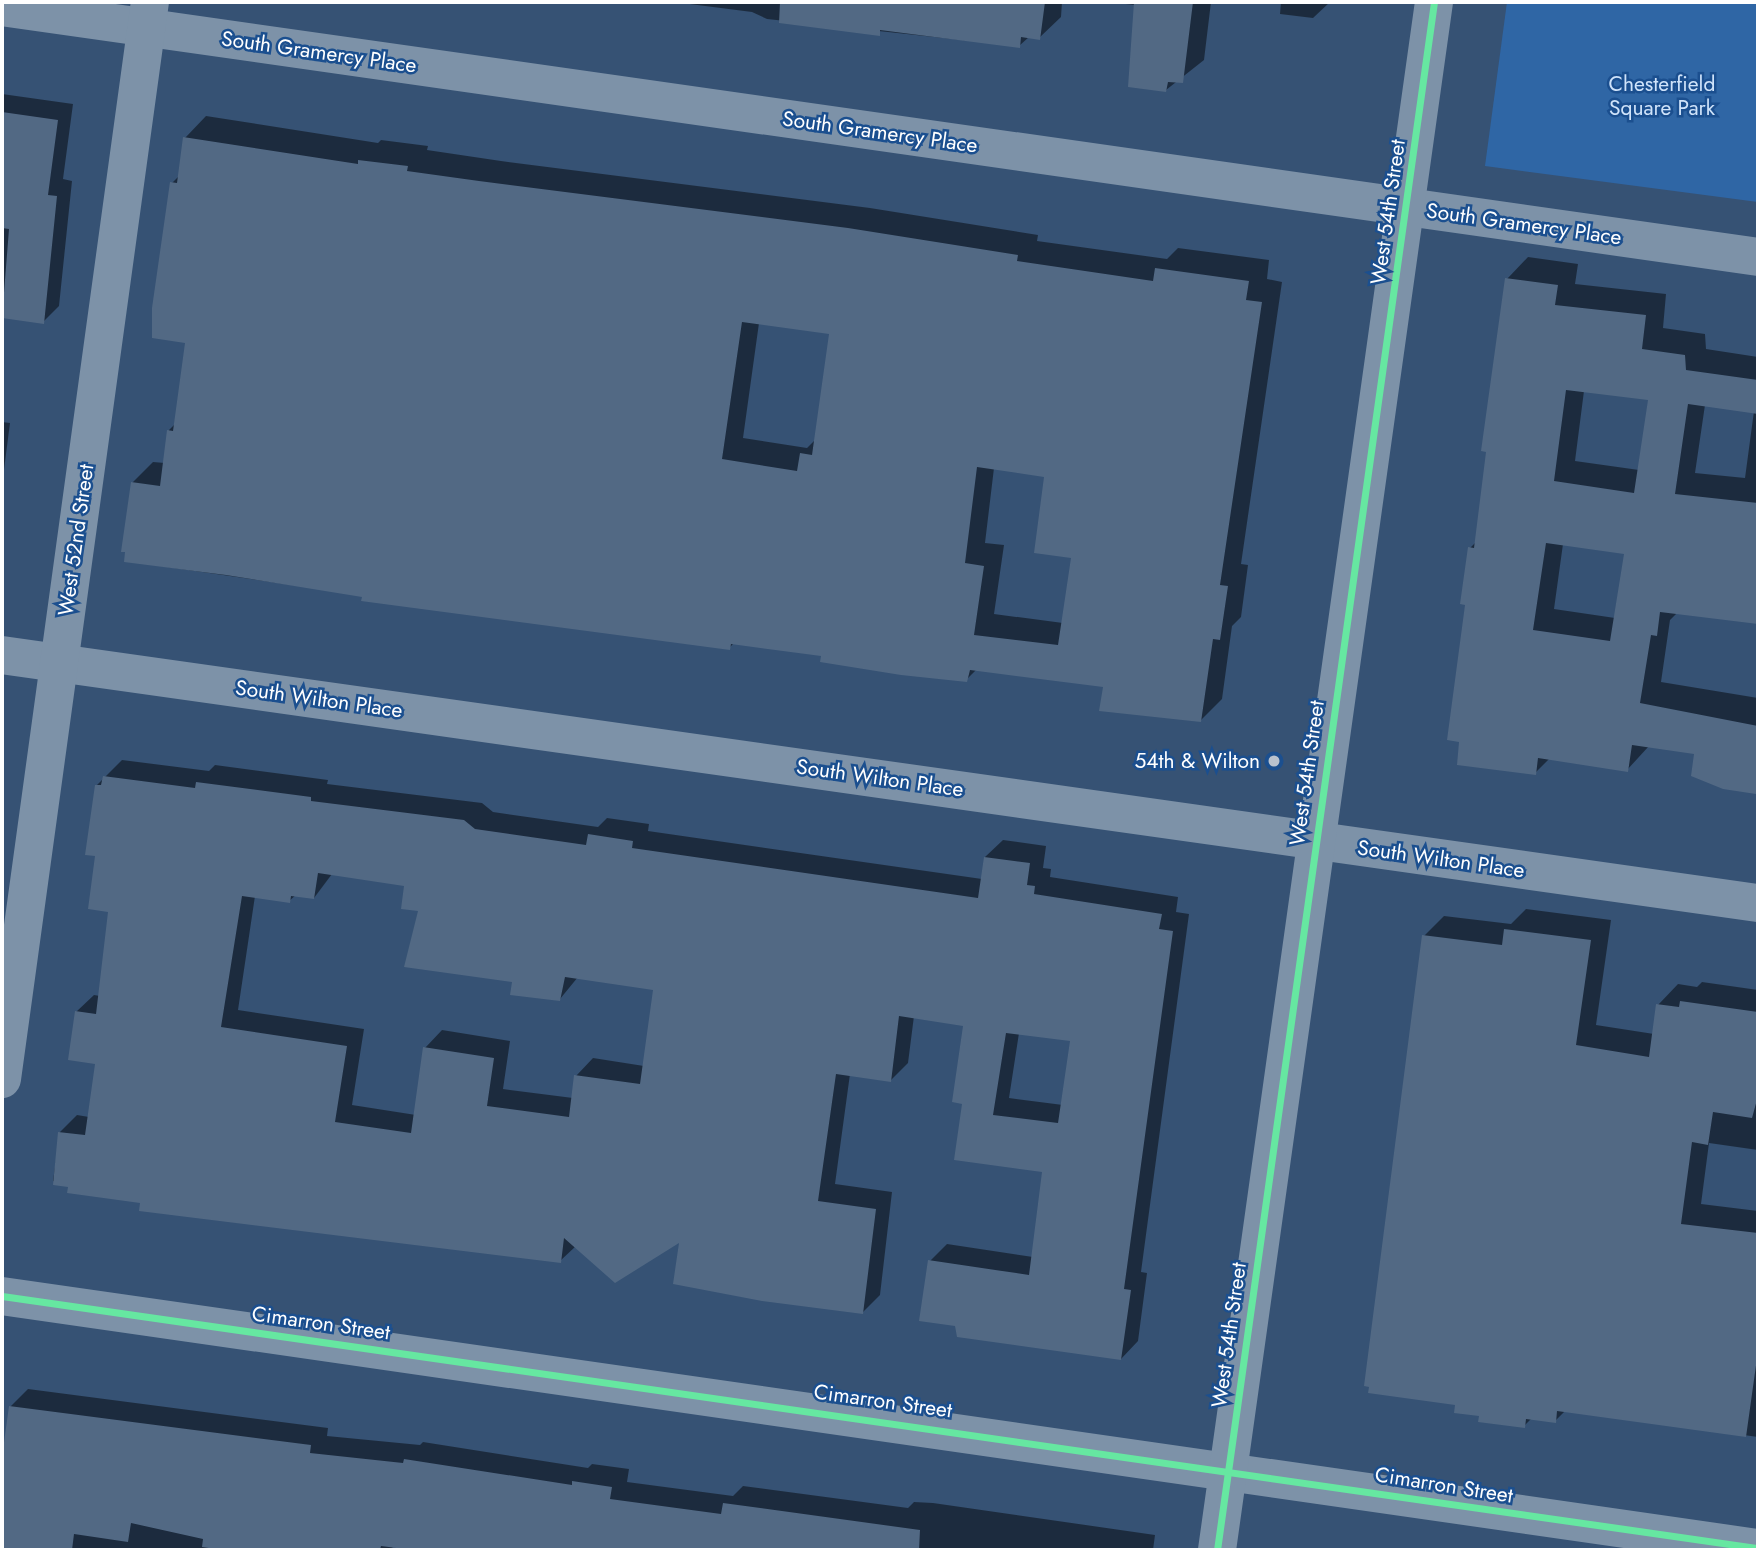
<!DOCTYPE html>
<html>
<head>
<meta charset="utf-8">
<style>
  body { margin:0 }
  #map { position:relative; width:1760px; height:1552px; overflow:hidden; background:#365274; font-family:Jost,sans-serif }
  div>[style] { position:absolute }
  .green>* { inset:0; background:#2f66a5 }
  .shadow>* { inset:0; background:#0007 }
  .building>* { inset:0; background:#526984 }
  .minor>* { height:38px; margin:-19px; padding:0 19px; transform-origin:19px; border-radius:19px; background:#7d92a8 }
  .tertiary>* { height:38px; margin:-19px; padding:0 19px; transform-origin:19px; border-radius:19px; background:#7d92a8 }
  .cycleway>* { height:7px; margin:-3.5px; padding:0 3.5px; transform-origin:3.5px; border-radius:3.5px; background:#66e7a1 }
  .dots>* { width:19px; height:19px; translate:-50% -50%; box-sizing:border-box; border:4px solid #1b4f8f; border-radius:50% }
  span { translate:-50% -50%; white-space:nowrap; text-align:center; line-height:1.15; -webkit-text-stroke:5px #1b4f8f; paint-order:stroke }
  .street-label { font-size:21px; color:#fff }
  .park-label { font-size:21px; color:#cfe3fa }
  .poi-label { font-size:21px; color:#fff }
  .right { translate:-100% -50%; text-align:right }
  .frame { position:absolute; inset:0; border:4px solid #fff; pointer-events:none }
</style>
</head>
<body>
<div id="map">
  <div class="green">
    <i style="clip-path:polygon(1507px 2px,1758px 2px,1758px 202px,1485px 166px)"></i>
  </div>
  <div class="shadow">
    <i style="clip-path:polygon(674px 2px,1062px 2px,1061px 17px,1039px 38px,1029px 37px,1019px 46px,767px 19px,752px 12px)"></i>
    <i style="clip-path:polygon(1107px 2px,1211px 2px,1204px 60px,1166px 90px,1135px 5px)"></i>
    <i style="clip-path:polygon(1281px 2px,1330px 2px,1313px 18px,1280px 14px)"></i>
    <i style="clip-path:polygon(2px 94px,73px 104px,63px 179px,72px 181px,59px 306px,43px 322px,2px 316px)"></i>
    <i style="clip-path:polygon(evenodd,206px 116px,378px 143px,381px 140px,428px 146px,427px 150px,501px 161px,870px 208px,1038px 235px,1037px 241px,1167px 259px,1178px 248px,1269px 260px,1267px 279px,1282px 282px,1241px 564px,1248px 565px,1241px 617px,1232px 626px,1222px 699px,1201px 720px,1105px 685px,977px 669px,966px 680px,823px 654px,734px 643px,729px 648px,126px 561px,132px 483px,153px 462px,165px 463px,169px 430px,176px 423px,187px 341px,172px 183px,180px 175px,185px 138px,206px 116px,759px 323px,831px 333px,816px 439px,807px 448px,743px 438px,759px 323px,206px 116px,994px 468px,1046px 475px,1073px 557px,1063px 623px,994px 614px,1004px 545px,985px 543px,994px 468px)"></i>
    <i style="clip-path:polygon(evenodd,1528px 257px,1578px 264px,1575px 284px,1666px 294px,1663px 328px,1705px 334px,1706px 349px,1758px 357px,1758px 623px,1677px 613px,1670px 620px,1661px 682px,1758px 698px,1758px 793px,1724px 787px,1696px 753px,1649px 746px,1627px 770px,1550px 758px,1535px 773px,1467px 603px,1470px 548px,1477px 541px,1507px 279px,1528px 257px,1584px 391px,1650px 398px,1639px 470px,1575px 461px,1584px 391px,1528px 257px,1705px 405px,1754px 411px,1745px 478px,1695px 473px,1705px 405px,1528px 257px,1563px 544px,1626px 552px,1615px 618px,1554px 609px,1563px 544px)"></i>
    <i style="clip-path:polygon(2px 422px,10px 423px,2px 485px)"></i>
    <i style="clip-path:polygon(evenodd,122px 760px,209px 771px,215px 765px,328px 780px,327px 784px,482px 803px,493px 812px,598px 827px,607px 818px,649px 824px,648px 831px,982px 879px,985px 857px,1003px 840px,1046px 846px,1043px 868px,1051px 869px,1050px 877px,1178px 897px,1176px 912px,1189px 914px,1141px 1272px,1147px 1273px,1138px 1341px,1121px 1359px,956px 1325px,930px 1261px,947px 1244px,1033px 1257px,1044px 1171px,963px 1102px,965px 1025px,914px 1016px,908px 1063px,891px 1080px,850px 1074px,835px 1184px,892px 1192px,880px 1295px,863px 1312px,681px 1239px,576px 1246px,560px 1261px,142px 1201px,53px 1181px,60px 1132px,77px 1115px,89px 1117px,97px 1062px,76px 1012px,94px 995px,100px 996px,110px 911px,97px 855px,97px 785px,122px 760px,332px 874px,406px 884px,420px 909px,514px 980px,560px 999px,578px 977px,655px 989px,644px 1066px,593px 1058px,576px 1076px,573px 1098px,503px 1089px,510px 1041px,442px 1030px,425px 1048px,416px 1115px,352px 1105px,364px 1029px,238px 1010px,255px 896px,289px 901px,296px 895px,314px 898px,332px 874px,122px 760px,1019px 1033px,1072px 1040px,1063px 1105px,1009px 1098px,1019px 1033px)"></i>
    <i style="clip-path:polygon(1526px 909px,1611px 920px,1596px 1025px,1654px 1034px,1658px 1005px,1678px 984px,1697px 987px,1702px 982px,1758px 990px,1758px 1150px,1709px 1143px,1701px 1204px,1758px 1211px,1758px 1437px,1566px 1410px,1555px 1421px,1532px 1418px,1524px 1426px,1424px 936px,1444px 916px,1511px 924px)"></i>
    <i style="clip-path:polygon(28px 1389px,328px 1428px,327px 1436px,420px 1445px,423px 1442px,588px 1468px,592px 1464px,629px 1469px,627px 1482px,733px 1496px,743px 1486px,908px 1508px,914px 1502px,933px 1503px,1155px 1535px,1153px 1550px,426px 1550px,394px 1546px,390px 1550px,2px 1550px,2px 1471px,10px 1407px)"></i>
  </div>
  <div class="building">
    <i style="clip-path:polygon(780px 2px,1045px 2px,1040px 40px,1021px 37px,1020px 48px,880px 30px,880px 36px,779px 23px)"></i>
    <i style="clip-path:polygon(1134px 2px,1193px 2px,1183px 83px,1168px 82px,1166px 92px,1128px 87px)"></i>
    <i style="clip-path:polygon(2px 112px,58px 120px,48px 195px,57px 196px,44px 324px,2px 318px,9px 229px,2px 228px)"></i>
    <i style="clip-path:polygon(evenodd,183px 137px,358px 164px,358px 160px,408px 166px,407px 171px,479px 181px,848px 228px,1018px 255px,1017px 261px,1153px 281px,1155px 268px,1249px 281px,1246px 300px,1262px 302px,1220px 585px,1228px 586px,1220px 640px,1213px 639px,1201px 722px,1099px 711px,1103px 687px,970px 670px,967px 682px,901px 675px,820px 662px,821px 656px,731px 644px,730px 650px,361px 601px,362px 597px,226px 575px,124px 562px,125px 552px,121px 552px,131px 482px,160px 486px,167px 430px,173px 431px,185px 343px,152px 338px,152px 308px,170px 182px,177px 183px,183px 137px,742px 322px,829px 334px,812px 455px,800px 453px,797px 471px,722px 459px,742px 322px,183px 137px,977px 467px,1044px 477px,1034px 553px,1071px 558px,1058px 645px,974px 635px,984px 566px,965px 563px,977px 467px)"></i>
    <i style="clip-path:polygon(evenodd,1505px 278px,1558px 285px,1555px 305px,1646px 315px,1642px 349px,1685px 355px,1686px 370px,1758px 380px,1758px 414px,1688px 404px,1675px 494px,1758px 503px,1758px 624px,1660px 612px,1657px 636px,1651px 635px,1640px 703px,1758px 726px,1756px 794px,1723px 789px,1691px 776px,1694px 754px,1632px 745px,1628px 772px,1538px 758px,1536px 775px,1457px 765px,1459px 742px,1447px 740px,1465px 605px,1460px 604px,1468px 547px,1474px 548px,1486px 452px,1481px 451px,1505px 278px,1566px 390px,1648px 400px,1634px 493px,1554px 481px,1566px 390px,1505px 278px,1546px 543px,1624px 554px,1610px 641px,1533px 630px,1546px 543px)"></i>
    <i style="clip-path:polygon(evenodd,103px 776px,195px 788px,196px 782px,311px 797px,311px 801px,464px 820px,475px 829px,586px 845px,588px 834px,633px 841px,632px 848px,978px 898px,984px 857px,1030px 863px,1027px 885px,1035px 886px,1034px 894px,1162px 914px,1159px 929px,1173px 931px,1124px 1289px,1131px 1290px,1121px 1360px,957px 1337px,955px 1326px,919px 1321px,928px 1260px,1029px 1275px,1042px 1172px,954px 1160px,962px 1104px,952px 1102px,963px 1026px,899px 1016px,891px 1082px,836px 1074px,818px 1201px,876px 1209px,863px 1314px,762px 1301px,673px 1284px,679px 1243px,615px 1283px,564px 1238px,561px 1263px,139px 1211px,140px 1203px,67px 1193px,68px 1187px,53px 1185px,58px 1132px,85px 1135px,95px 1064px,68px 1060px,75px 1011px,96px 1014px,108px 912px,88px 909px,95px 856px,85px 855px,95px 785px,101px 785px,103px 776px,318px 873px,404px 886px,401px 909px,418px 911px,404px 967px,512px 982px,510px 995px,560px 1001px,565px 977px,653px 990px,640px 1084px,574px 1075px,569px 1117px,487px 1106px,494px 1058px,423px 1047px,411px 1133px,335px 1122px,347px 1046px,221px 1027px,242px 896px,290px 903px,291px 896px,314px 899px,318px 873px,103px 776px,1006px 1033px,1070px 1041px,1058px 1123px,993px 1115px,1006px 1033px)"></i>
    <i style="clip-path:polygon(1504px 929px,1591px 940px,1576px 1045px,1649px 1057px,1656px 1004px,1679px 1007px,1680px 1001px,1758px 1012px,1758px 1096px,1752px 1118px,1713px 1112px,1708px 1145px,1692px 1142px,1681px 1224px,1758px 1233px,1758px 1351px,1746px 1437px,1557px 1411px,1556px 1423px,1526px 1419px,1525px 1428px,1478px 1422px,1479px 1416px,1454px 1413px,1455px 1405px,1368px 1393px,1369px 1387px,1364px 1386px,1422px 935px,1502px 945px)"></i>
    <i style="clip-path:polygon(9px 1406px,311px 1445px,310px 1453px,403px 1463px,404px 1459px,572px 1485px,572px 1481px,612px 1487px,610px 1499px,721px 1514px,723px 1503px,920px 1530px,919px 1550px,412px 1550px,381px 1546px,380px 1550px,222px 1550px,202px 1547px,203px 1539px,131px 1523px,128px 1542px,74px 1534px,72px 1550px,2px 1550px,2px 1457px)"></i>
  </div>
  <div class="minor">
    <i style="left:2px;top:7px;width:1774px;rotate:8.1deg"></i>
    <i style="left:2px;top:655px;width:1773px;rotate:8.04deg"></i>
    <i style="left:2px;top:1079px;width:1087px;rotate:-82.18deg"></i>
    <i style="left:2px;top:1296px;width:1774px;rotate:8.17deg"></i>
  </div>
  <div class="tertiary">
    <i style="left:1217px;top:1550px;width:1563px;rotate:-82.02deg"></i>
  </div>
  <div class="cycleway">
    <i style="left:2px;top:1296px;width:1774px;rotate:8.17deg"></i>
    <i style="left:1217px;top:1550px;width:1563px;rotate:-82.02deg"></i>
  </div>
  <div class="dots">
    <i style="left:1274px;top:761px;background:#b9c2ce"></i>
  </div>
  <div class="street-label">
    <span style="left:319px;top:52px;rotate:8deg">South Gramercy Place</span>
    <span style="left:880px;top:132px;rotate:8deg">South Gramercy Place</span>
    <span style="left:1388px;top:212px;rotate:-82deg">West 54th Street</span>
    <span style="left:1524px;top:224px;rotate:8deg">South Gramercy Place</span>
    <span style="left:76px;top:540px;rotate:-82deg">West 52nd Street</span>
    <span style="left:319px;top:699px;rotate:8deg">South Wilton Place</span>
    <span style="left:1307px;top:773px;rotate:-82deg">West 54th Street</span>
    <span style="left:880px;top:778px;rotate:8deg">South Wilton Place</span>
    <span style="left:1441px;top:859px;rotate:8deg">South Wilton Place</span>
    <span style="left:321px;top:1323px;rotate:8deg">Cimarron Street</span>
    <span style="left:1229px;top:1335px;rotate:-82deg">West 54th Street</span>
    <span style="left:883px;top:1401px;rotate:8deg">Cimarron Street</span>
    <span style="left:1444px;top:1485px;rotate:9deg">Cimarron Street</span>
  </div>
  <div class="park-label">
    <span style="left:1662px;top:96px">Chesterfield<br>Square Park</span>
  </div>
  <div class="poi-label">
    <span class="right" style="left:1260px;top:761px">54th &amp; Wilton</span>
  </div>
  <div class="frame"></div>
</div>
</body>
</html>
